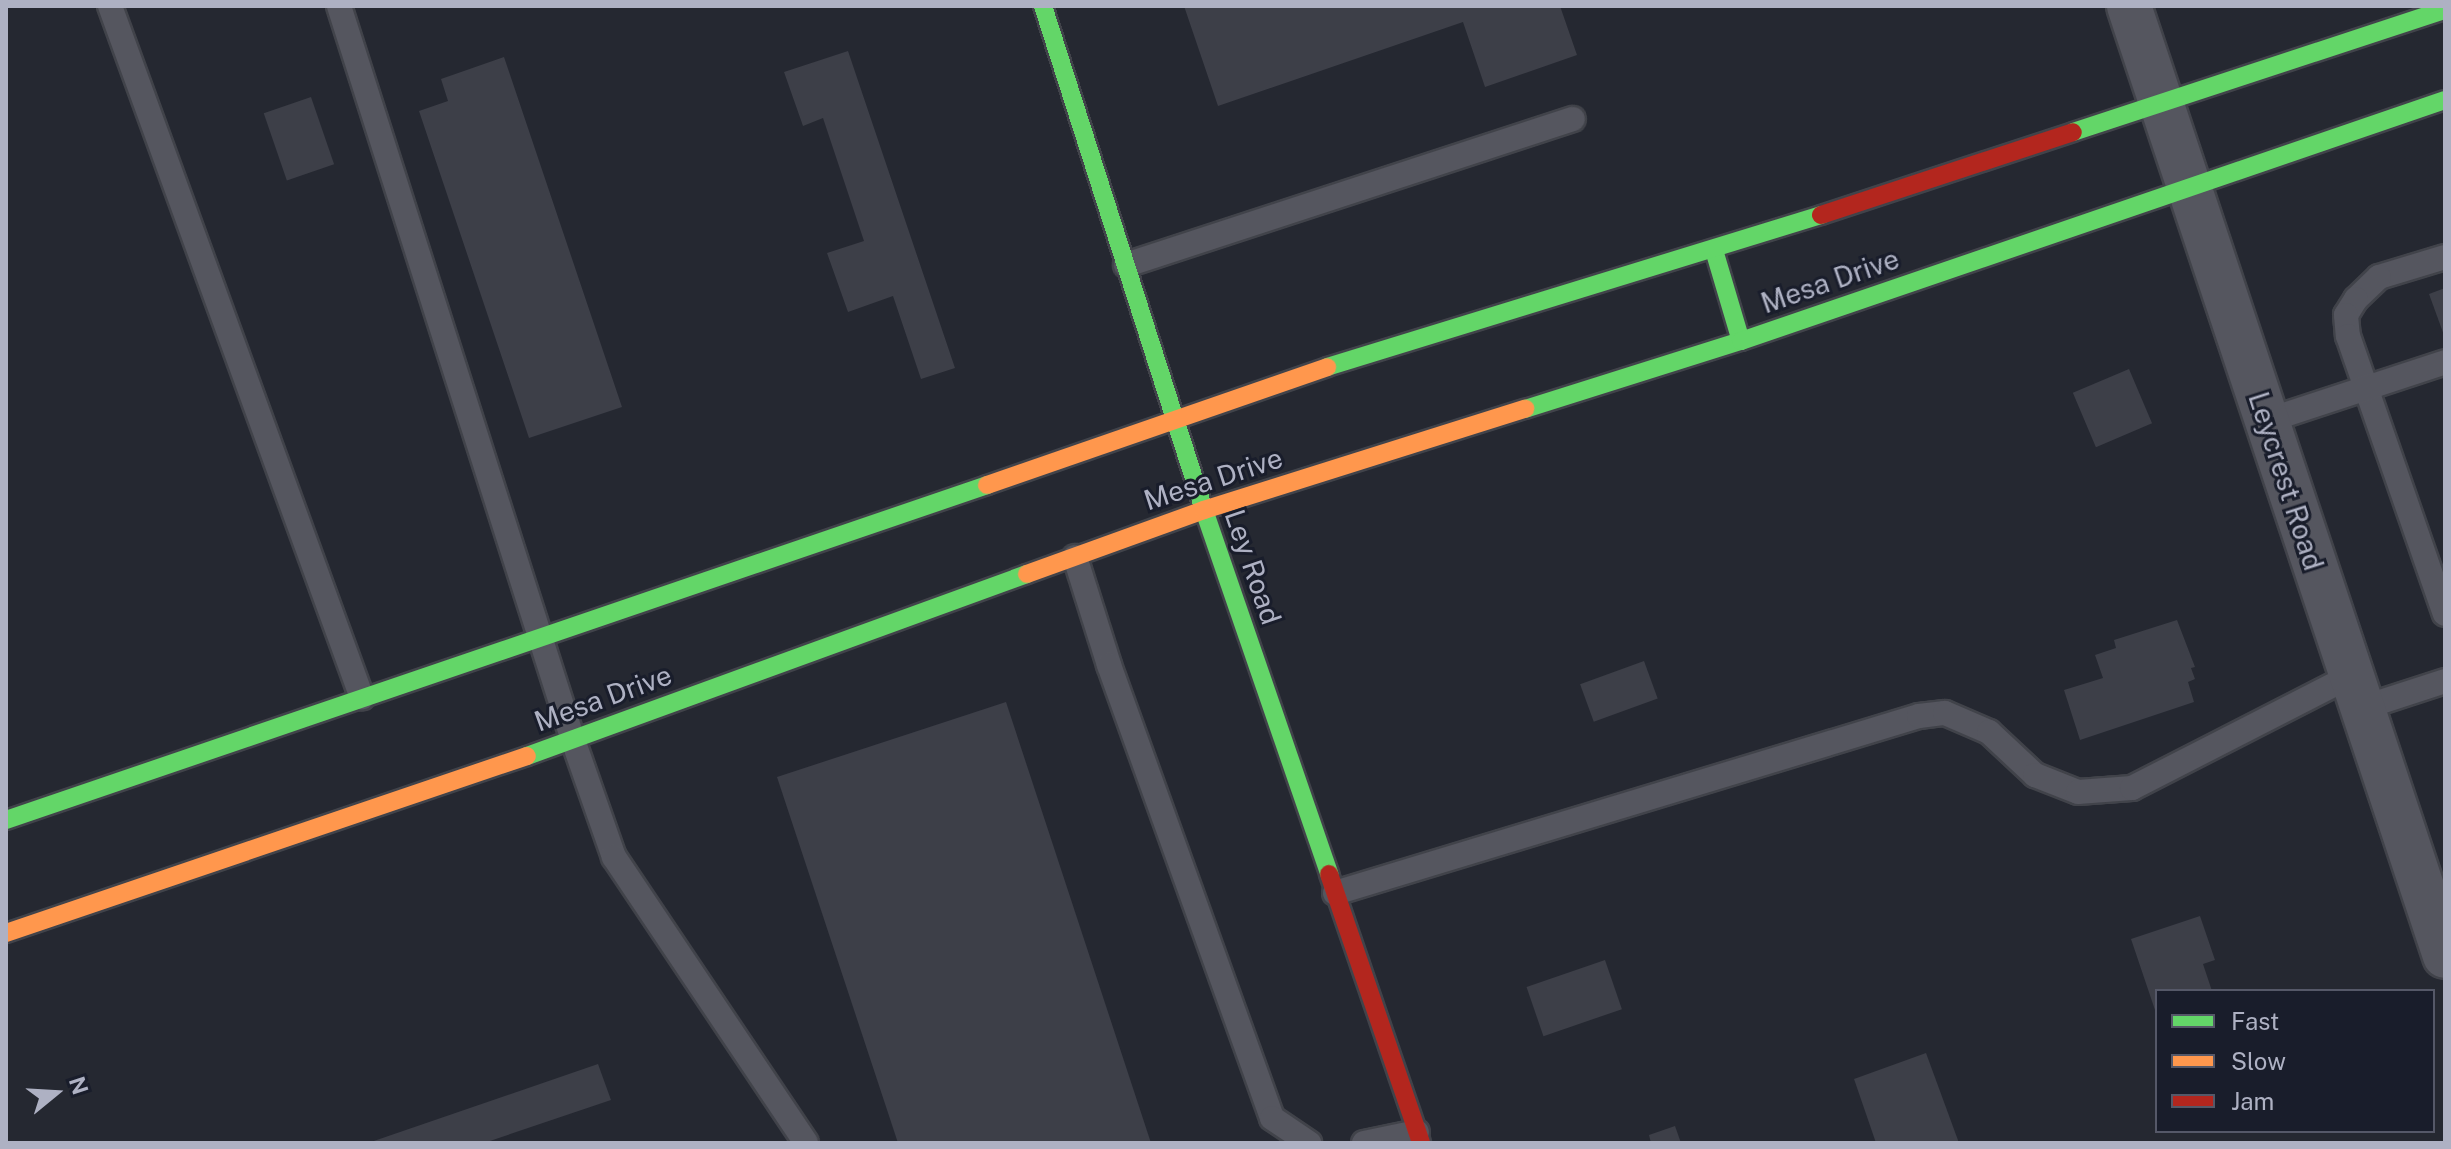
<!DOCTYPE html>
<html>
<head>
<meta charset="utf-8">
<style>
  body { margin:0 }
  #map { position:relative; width:2451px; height:1149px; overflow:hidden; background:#252831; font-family:"Public Sans",sans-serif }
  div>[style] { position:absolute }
  .building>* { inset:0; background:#3d3f48; transform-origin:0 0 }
  .roads { filter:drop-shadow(2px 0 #41434a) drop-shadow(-2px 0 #41434a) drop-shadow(0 2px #41434a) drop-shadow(0 -2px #41434a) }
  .lane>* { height:24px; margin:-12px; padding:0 12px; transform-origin:12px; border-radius:12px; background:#55565f }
  .street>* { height:44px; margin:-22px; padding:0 22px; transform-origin:22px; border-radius:22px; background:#55565f }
  .fast>* { height:18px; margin:-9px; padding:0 9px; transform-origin:9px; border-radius:9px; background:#63d668 }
  .slow>* { height:18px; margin:-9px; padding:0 9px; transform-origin:9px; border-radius:9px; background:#ff974d }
  .jam>* { height:18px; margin:-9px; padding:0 9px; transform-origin:9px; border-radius:9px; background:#b3261e }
  span { translate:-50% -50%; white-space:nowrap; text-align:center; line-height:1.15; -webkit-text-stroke:6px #191d2b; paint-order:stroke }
  .street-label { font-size:28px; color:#aeb1c3 }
  .frame { position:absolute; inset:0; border:8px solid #aeb1c3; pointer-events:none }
  .legend { position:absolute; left:2155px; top:989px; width:280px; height:144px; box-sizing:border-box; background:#191d2b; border:2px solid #555868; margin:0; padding:10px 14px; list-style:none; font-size:24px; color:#aeb1c3 }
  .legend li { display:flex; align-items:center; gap:16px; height:40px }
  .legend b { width:40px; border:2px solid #555868 }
  .north { position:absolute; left:16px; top:1053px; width:80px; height:80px; -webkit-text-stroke:6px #191d2b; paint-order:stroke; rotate:72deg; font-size:22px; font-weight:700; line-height:32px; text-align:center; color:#aeb1c3 }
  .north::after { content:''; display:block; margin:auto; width:28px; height:36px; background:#aeb1c3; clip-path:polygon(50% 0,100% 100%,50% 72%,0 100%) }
</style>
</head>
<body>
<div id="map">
  <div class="building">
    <i style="clip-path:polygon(1184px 6px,1560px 6px,1577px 55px,1485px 87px,1463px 22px,1218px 106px)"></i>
    <i style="clip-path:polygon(848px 51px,955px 368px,921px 379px,893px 296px,848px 312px,827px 253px,864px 241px,823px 118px,803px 126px,784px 72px)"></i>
    <i style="clip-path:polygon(504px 57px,622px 407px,529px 438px,419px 111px,448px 101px,441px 79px)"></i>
    <i style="left:311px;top:97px;width:71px;height:50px;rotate:71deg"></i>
    <i style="clip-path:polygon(2445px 288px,2445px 338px,2429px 294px)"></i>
    <i style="left:2129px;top:369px;width:59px;height:61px;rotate:67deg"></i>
    <i style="clip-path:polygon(2177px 620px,2195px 667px,2191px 668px,2195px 679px,2188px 682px,2194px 702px,2080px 740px,2064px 690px,2103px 678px,2095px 655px,2116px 648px,2114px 640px)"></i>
    <i style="left:1644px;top:661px;width:40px;height:68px;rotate:70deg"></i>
    <i style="clip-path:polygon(1006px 702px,1151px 1143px,898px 1143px,777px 777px)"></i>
    <i style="clip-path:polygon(2200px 916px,2215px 960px,2203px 964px,2212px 991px,2157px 991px,2156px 1013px,2131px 939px)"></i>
    <i style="left:1605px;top:960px;width:52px;height:83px;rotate:71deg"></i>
    <i style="clip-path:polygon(1926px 1053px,1959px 1143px,1876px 1143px,1854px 1079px)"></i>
    <i style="clip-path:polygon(598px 1064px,611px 1100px,484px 1143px,368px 1143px)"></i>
    <i style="clip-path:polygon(1675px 1126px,1681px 1143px,1651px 1143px,1649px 1135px)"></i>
  </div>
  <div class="roads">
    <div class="lane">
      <i style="left:110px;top:6px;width:736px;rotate:69.99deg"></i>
      <i style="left:339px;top:6px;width:770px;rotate:72.32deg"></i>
      <i style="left:573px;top:740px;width:124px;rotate:70.7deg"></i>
      <i style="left:614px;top:857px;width:344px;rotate:56.1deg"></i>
      <i style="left:2445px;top:257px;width:69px;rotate:163.1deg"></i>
      <i style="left:2379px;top:277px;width:32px;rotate:136deg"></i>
      <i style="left:2356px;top:299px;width:19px;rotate:122deg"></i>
      <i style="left:2346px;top:315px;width:21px;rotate:85deg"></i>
      <i style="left:2348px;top:336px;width:294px;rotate:70.8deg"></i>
      <i style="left:1126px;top:265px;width:470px;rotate:-18.1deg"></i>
      <i style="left:2266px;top:421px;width:188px;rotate:-18.2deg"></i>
      <i style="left:1075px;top:557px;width:113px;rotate:72.5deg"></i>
      <i style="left:1109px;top:665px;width:481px;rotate:70.2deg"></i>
      <i style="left:1272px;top:1118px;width:45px;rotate:34deg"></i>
      <i style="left:2362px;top:708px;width:87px;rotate:-18deg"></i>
      <i style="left:1335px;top:893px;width:610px;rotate:-16.86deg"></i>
      <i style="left:1919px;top:716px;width:26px;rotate:-7deg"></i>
      <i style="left:1945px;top:713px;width:48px;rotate:23.4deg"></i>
      <i style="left:1989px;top:732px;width:63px;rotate:43.1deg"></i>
      <i style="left:2035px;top:775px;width:46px;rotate:21.6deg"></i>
      <i style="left:2078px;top:792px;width:54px;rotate:-4.2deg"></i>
      <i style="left:2132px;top:788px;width:246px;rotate:-27.1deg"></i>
      <i style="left:1364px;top:1143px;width:54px;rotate:-11.7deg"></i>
    </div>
    <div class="street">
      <i style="left:2129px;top:6px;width:1001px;rotate:71.6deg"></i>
    </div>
    <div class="fast">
      <i style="left:1043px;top:6px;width:529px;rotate:72.28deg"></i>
      <i style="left:1204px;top:510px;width:385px;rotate:71deg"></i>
      <i style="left:2073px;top:132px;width:391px;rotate:-18.2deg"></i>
      <i style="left:1714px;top:250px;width:95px;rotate:73.5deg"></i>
      <i style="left:1327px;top:367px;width:517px;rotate:-17.1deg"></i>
      <i style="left:1525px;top:409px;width:226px;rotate:-17.5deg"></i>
      <i style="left:1741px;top:341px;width:744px;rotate:-18.9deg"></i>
      <i style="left:527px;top:756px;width:532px;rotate:-20deg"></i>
      <i style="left:6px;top:820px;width:1037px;rotate:-18.85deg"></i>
    </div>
    <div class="slow">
      <i style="left:987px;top:485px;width:360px;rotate:-19.1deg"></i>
      <i style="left:1027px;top:574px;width:188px;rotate:-19.9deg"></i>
      <i style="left:1204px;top:510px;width:337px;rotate:-17.5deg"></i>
      <i style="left:6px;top:933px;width:550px;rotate:-18.76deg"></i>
    </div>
    <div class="jam">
      <i style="left:1821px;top:215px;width:265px;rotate:-18.2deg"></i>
      <i style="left:1329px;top:874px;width:284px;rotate:71.1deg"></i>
    </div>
  </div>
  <div class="street-label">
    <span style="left:1830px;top:281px;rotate:-19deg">Mesa Drive</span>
    <span style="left:1213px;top:479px;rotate:-18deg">Mesa Drive</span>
    <span style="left:2286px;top:481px;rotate:72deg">Leycrest Road</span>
    <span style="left:1253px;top:567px;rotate:71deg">Ley Road</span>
    <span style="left:603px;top:698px;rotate:-20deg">Mesa Drive</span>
  </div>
  <div class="frame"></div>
  <ul class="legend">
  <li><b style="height:10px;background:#63d668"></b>Fast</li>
  <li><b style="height:10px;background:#ff974d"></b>Slow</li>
  <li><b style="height:10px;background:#b3261e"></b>Jam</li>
  </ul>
  <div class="north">N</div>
</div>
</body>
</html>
